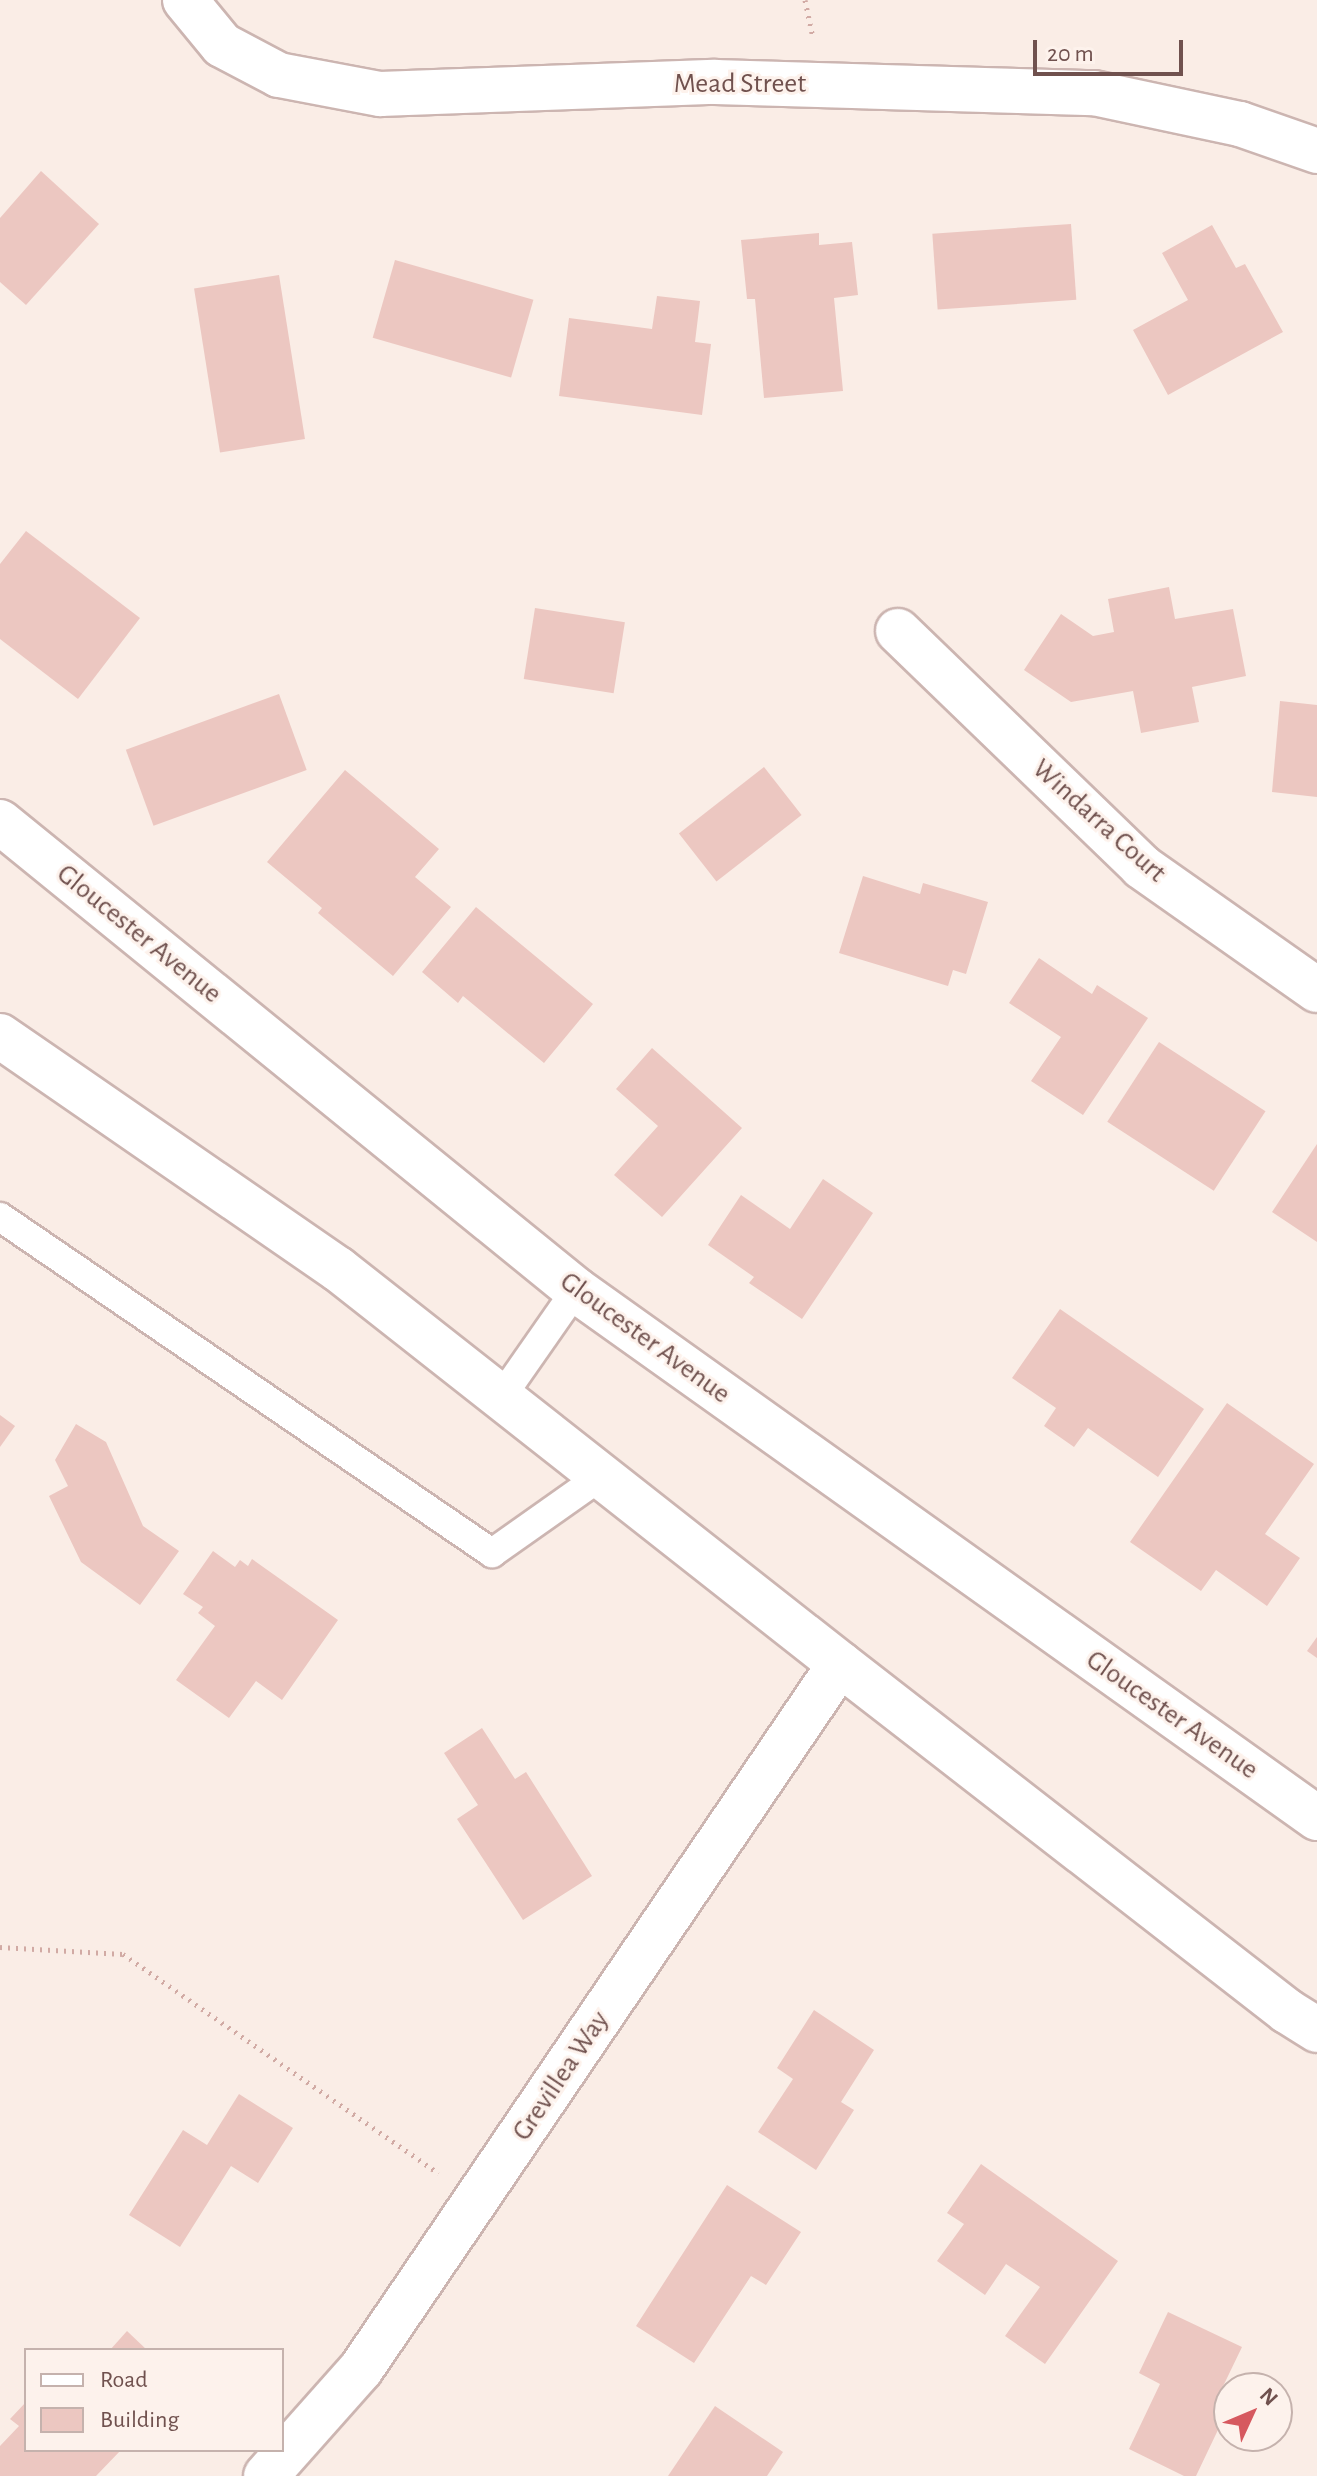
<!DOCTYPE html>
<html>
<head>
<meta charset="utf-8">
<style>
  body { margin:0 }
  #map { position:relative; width:1317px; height:2476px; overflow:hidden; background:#faede6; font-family:"Alegreya Sans",sans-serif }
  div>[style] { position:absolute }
  .building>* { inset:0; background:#ecc7c1; transform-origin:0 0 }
  .path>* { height:5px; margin-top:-2.5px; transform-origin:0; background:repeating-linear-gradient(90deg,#d1aaa4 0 2px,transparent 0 8px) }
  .roads { filter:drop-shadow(2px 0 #ccb5b1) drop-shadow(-2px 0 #ccb5b1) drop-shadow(0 2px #ccb5b1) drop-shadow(0 -2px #ccb5b1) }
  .service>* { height:28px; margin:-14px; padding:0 14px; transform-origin:14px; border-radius:14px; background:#fff }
  .minor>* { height:44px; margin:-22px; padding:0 22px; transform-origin:22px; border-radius:22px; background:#fff }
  span { translate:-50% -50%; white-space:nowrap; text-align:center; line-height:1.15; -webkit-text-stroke:6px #fdf2ec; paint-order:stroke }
  .street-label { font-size:28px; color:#70514e }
  .legend { position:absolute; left:24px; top:2348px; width:260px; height:104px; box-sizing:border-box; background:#fdf2ec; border:2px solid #c5b2ad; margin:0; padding:10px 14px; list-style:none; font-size:24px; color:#70514e }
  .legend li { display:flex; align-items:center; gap:16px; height:40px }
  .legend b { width:40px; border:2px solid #c5b2ad }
  .north { position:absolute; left:1213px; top:2372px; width:80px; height:80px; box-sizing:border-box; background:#fdf2ec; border:2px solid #c5b2ad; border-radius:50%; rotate:46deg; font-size:22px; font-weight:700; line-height:32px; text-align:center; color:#70514e }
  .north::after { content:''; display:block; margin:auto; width:28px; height:36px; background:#d6595f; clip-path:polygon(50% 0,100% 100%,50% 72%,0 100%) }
  .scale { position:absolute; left:1033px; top:40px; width:150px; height:36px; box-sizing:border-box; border:4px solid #70514e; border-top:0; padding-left:10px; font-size:24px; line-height:28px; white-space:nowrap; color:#70514e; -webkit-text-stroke:6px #fdf2ec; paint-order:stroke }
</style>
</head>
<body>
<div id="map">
  <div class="building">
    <i style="clip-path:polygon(41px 171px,99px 224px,26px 305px,0 282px,0 218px)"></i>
    <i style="left:1071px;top:224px;width:76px;height:139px;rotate:86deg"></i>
    <i style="clip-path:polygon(1212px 225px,1236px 268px,1245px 264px,1283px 332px,1168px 395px,1133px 330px,1188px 300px,1162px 253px)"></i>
    <i style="clip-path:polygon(819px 233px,819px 245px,852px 242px,858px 295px,834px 298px,843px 391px,764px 398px,755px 299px,747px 299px,741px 240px)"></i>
    <i style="left:395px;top:260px;width:144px;height:81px;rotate:16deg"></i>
    <i style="left:279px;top:275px;width:166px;height:86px;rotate:81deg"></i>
    <i style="clip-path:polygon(657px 296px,700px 301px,695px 342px,711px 344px,702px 415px,559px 396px,569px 318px,652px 329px)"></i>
    <i style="clip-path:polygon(26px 531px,140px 618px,78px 699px,0 639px,0 564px)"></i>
    <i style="clip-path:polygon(1169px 587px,1175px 619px,1233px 609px,1246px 676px,1192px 687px,1199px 722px,1141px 733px,1133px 691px,1071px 702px,1024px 670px,1061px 614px,1093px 636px,1114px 632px,1108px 599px)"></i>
    <i style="left:535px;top:608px;width:91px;height:72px;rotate:9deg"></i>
    <i style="left:279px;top:694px;width:81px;height:163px;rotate:70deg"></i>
    <i style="clip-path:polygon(1280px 701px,1317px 705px,1317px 797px,1272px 792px)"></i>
    <i style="left:764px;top:767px;width:61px;height:108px;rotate:52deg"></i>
    <i style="clip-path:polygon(345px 770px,439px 849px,415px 877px,451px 907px,393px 976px,318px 913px,322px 908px,267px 862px)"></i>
    <i style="clip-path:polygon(863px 876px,920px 894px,923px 883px,988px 902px,966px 974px,953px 970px,948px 986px,839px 953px)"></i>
    <i style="clip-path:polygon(476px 907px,593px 1004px,544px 1063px,463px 996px,458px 1003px,422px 972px)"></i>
    <i style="clip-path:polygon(1039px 958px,1092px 994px,1097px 985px,1148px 1018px,1083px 1115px,1031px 1081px,1061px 1037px,1009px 1003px)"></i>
    <i style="left:1159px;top:1042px;width:127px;height:95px;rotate:33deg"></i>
    <i style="clip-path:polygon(652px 1048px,742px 1128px,662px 1217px,614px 1175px,658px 1126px,616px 1089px)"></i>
    <i style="clip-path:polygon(1317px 1144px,1317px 1242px,1272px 1212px)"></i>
    <i style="clip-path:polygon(823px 1179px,873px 1213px,802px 1319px,749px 1283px,754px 1277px,708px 1245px,741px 1195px,790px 1229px)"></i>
    <i style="clip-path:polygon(1060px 1309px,1204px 1409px,1158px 1477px,1088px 1428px,1074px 1447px,1044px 1426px,1056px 1408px,1012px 1378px)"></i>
    <i style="clip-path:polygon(1227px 1403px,1314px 1464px,1265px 1534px,1300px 1558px,1267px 1606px,1216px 1570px,1201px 1591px,1130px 1542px)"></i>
    <i style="clip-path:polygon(0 1415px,15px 1426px,0 1447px)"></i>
    <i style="clip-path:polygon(76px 1424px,106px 1442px,143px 1526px,179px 1551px,140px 1605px,81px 1562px,49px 1496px,68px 1486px,55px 1460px)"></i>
    <i style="clip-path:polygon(213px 1551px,235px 1567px,240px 1560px,248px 1566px,252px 1559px,338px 1620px,282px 1700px,256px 1681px,229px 1718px,176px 1680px,215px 1626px,198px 1613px,203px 1607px,183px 1594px)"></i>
    <i style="clip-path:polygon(1317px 1637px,1317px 1658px,1307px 1651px)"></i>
    <i style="clip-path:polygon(482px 1728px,515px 1779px,526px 1772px,592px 1876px,523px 1920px,457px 1819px,478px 1805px,444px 1753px)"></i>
    <i style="clip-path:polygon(814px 2010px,874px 2050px,841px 2102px,854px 2110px,816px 2170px,758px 2132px,793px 2079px,777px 2068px)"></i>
    <i style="clip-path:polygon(239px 2094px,293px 2128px,258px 2183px,231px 2166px,180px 2247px,129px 2215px,183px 2130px,207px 2145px)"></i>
    <i style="clip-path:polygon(981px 2164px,1118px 2261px,1045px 2364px,1005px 2336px,1040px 2287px,1006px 2264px,985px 2295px,937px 2261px,964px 2224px,947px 2213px)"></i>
    <i style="clip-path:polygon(727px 2185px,801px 2232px,766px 2285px,751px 2276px,694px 2363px,636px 2326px)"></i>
    <i style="clip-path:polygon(1168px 2312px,1242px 2347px,1214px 2405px,1227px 2411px,1196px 2476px,1184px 2476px,1129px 2449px,1160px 2384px,1139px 2373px)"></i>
    <i style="clip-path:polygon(127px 2331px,147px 2350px,110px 2350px)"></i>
    <i style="clip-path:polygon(26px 2402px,26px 2450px,121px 2450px,96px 2476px,0 2476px,0 2446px,19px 2426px,10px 2419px)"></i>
    <i style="clip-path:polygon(715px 2406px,783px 2452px,767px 2476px,668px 2476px)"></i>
  </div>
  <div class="path">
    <i style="left:805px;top:0;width:39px;rotate:78deg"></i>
    <i style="left:0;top:1947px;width:123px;rotate:3.3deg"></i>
    <i style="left:123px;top:1954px;width:384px;rotate:34.8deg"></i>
  </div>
  <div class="roads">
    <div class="service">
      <i style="left:0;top:1217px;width:596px;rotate:34.33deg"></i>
      <i style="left:492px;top:1553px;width:133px;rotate:-35.2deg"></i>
      <i style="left:502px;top:1396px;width:129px;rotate:-55.1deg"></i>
    </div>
    <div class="minor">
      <i style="left:185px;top:0;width:58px;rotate:50.6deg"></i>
      <i style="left:222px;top:45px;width:64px;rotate:27.8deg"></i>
      <i style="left:279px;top:75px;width:103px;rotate:10.7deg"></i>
      <i style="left:380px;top:94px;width:335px;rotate:-2.1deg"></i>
      <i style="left:715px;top:82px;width:379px;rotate:1.7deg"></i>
      <i style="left:1094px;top:93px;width:149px;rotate:12deg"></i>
      <i style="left:1240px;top:124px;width:82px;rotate:19.3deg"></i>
      <i style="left:898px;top:631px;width:339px;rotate:44deg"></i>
      <i style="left:1142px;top:867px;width:214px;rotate:35.1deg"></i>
      <i style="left:0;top:822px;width:742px;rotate:39.09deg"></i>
      <i style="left:576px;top:1290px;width:910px;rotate:35.47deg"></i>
      <i style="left:0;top:1036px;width:411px;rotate:34.6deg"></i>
      <i style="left:338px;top:1269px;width:639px;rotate:38.2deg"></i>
      <i style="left:840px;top:1664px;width:566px;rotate:37.82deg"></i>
      <i style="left:1287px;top:2011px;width:36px;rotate:32deg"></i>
      <i style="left:266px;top:2476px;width:143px;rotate:-48.4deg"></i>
      <i style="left:361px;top:2369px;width:852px;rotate:-55.81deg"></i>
    </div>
  </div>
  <div class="street-label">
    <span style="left:740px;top:84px">Mead Street</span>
    <span style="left:1099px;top:821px;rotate:42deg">Windarra Court</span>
    <span style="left:139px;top:934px;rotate:39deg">Gloucester Avenue</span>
    <span style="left:645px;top:1338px;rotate:36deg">Gloucester Avenue</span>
    <span style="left:1172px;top:1715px;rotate:35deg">Gloucester Avenue</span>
    <span style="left:561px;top:2076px;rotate:-56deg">Grevillea Way</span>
  </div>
  <ul class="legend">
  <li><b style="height:10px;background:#fff"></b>Road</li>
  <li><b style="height:22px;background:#ecc7c1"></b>Building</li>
  </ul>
  <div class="north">N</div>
  <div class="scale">20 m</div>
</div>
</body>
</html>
